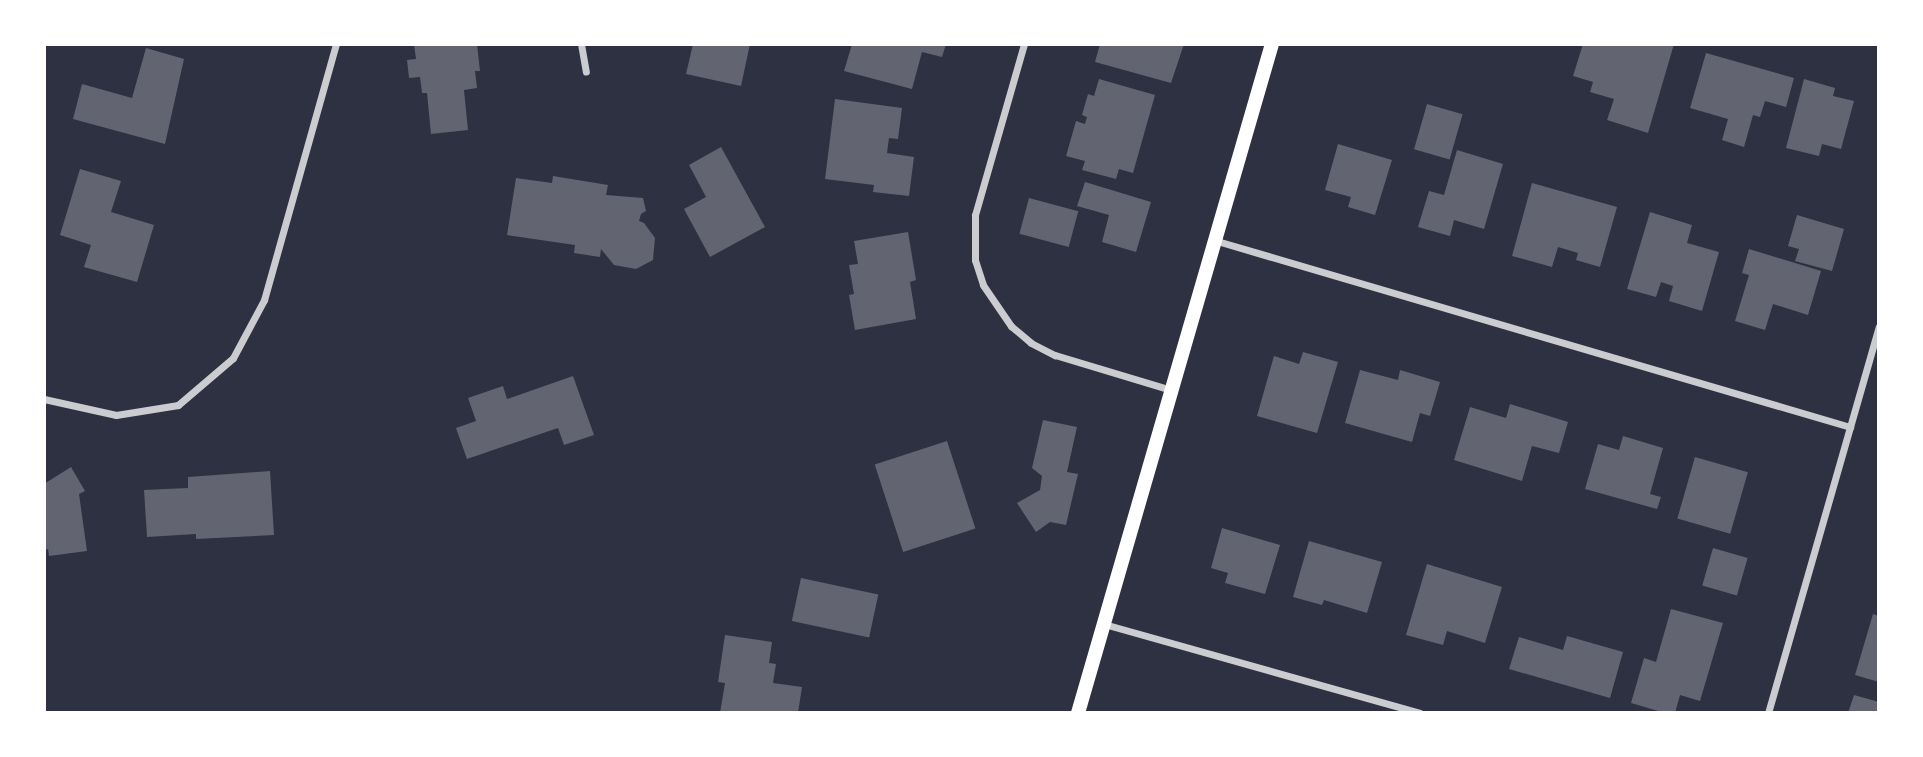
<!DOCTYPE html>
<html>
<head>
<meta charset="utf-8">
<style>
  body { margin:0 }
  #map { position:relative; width:1923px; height:757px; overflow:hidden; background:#2d3142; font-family:Rubik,sans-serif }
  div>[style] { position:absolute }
  .building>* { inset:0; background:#626471; transform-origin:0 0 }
  .minor>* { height:7px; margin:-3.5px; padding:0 3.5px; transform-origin:3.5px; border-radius:3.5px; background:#caccd0 }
  .secondary>* { height:14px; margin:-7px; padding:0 7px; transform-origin:7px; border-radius:7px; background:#fff }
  span { translate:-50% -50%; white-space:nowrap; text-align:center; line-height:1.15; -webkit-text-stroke:5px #fff; paint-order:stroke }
  .frame { position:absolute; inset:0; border:46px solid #fff; pointer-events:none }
</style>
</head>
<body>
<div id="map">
  <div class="building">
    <i style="clip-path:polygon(414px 44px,477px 44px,480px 71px,475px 71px,477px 88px,464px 90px,468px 130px,431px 134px,427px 93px,422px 93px,420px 77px,409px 78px,407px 60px,416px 59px)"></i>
    <i style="clip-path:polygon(693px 44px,750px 44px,741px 86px,686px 74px)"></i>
    <i style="clip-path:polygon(852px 44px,946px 44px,942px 57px,922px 52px,912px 89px,844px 71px)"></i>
    <i style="clip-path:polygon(1100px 44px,1184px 44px,1171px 83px,1095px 62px)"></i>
    <i style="clip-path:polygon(1583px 44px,1674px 44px,1648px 133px,1607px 120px,1614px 99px,1590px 92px,1593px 82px,1573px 76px)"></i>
    <i style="clip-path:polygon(146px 48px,184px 59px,165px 144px,73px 119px,82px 84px,132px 98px)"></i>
    <i style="clip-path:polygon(1706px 53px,1794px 78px,1786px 107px,1765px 101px,1760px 117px,1753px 115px,1744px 147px,1722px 140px,1728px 119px,1690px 108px)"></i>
    <i style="clip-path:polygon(1099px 79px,1155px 95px,1133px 173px,1119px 169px,1116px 179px,1082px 170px,1085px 161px,1066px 156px,1076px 121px,1085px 124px,1087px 117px,1082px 115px,1088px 94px,1094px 96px)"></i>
    <i style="clip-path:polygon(1804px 79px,1835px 88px,1833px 96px,1854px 101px,1841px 149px,1822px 144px,1819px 156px,1786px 148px)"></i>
    <i style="clip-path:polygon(835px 99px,902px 108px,898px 139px,889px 138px,887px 153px,914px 157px,909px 196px,873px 192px,874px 185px,825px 179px)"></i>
    <i style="left:1427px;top:104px;width:37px;height:47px;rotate:16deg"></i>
    <i style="clip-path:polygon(1338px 144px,1392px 160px,1375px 215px,1348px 207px,1351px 197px,1325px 190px)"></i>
    <i style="clip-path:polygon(721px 147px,765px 227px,710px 257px,684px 209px,706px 197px,689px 165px)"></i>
    <i style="clip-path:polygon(1457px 150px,1503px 164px,1484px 229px,1454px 220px,1450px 236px,1418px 227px,1429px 191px,1444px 195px)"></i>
    <i style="clip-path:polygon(80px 169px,121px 181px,111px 212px,154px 225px,137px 282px,84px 267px,91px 245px,60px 235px)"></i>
    <i style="clip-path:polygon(553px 176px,608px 185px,606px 195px,643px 198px,646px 211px,641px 214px,639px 221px,644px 223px,655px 238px,653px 260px,636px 269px,614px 265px,601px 249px,600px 257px,574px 253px,575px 245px,507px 235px,516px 178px,552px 183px)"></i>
    <i style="clip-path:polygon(1085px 182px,1151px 202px,1136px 252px,1102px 242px,1109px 215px,1077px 206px)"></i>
    <i style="clip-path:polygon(1532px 183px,1617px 207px,1600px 267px,1576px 260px,1578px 253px,1558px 247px,1552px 267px,1512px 256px)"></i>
    <i style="left:1029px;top:198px;width:51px;height:37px;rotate:15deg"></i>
    <i style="clip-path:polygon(1650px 212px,1692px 225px,1687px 243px,1719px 252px,1702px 311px,1669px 301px,1673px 286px,1661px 282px,1656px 297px,1627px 289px)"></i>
    <i style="clip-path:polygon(1797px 215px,1844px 229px,1832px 271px,1795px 261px,1799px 249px,1788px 246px)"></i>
    <i style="clip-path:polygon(908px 232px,916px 280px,910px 282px,916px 319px,855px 330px,849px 295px,854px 294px,849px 265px,858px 264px,854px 241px)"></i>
    <i style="clip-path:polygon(1749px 249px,1821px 271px,1808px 315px,1773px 304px,1765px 330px,1735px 321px,1749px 275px,1742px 273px)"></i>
    <i style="clip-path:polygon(1303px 352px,1338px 362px,1317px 433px,1257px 416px,1274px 356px,1299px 364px)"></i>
    <i style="clip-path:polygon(1360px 370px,1398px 380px,1400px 370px,1440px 382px,1430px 416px,1420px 413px,1412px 442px,1345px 423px)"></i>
    <i style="clip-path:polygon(573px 376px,594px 435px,564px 445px,558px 428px,467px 459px,456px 428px,476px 421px,468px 398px,503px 386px,507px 399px)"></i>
    <i style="clip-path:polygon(1510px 404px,1568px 422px,1559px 453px,1532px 446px,1522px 481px,1454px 460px,1470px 407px,1506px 418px)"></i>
    <i style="clip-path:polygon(1043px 420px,1077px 427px,1067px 472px,1078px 474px,1066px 525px,1050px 522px,1036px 532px,1017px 503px,1040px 490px,1042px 476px,1032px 468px)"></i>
    <i style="clip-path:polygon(1623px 436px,1663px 448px,1650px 494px,1661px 497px,1657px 509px,1585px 489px,1598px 444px,1619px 450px)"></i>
    <i style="left:947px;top:441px;width:92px;height:76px;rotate:72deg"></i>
    <i style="left:1695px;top:457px;width:55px;height:64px;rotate:16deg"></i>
    <i style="clip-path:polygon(71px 467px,85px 491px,79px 494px,87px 551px,49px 556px,48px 549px,44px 550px,44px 484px)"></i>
    <i style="clip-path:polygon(270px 471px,274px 535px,196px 539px,196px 534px,147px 537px,144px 490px,188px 488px,188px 477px)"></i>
    <i style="clip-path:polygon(1222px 528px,1280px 545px,1265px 594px,1225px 583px,1228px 573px,1211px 568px)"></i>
    <i style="clip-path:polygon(1309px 541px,1382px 562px,1367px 613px,1324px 600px,1322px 605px,1293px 597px)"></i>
    <i style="left:1713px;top:548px;width:36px;height:39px;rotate:16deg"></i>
    <i style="clip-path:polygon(1427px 564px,1502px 587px,1485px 643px,1447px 631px,1443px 645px,1406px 635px)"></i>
    <i style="left:801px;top:578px;width:79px;height:44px;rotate:12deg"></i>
    <i style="clip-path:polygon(1671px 609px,1723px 623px,1700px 701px,1680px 695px,1675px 713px,1665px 713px,1631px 703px,1644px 658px,1656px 662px)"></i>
    <i style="clip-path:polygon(1873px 614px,1879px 616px,1879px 682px,1855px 675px)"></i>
    <i style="clip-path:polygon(725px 635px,772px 642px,769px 663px,776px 664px,773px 683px,802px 687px,798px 713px,720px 713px,725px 683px,718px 682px)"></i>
    <i style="clip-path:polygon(1567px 636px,1623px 652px,1610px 698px,1509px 669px,1519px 637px,1563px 650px)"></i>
    <i style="clip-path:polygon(1854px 695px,1879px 702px,1879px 713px,1848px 713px)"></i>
  </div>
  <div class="minor">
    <i style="left:581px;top:44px;width:28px;rotate:80deg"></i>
    <i style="left:1024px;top:44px;width:178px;rotate:106deg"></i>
    <i style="left:975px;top:215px;width:45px;rotate:90deg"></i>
    <i style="left:975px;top:260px;width:26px;rotate:72deg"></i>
    <i style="left:983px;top:285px;width:50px;rotate:55.7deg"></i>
    <i style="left:1011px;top:326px;width:26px;rotate:40deg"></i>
    <i style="left:1031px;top:343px;width:27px;rotate:27deg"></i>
    <i style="left:1055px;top:355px;width:121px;rotate:16.8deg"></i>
    <i style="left:1217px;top:241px;width:660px;rotate:16.37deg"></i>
    <i style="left:44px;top:399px;width:74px;rotate:12.5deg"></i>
    <i style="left:116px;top:415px;width:63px;rotate:-9.2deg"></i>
    <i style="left:178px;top:405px;width:72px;rotate:-40.5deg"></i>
    <i style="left:233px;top:358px;width:66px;rotate:-61.9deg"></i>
    <i style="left:264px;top:300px;width:266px;rotate:-74.3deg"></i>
    <i style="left:1104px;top:624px;width:328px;rotate:15.7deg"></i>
    <i style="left:1768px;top:713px;width:402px;rotate:-74deg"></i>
  </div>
  <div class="secondary">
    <i style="left:1078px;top:713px;width:697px;rotate:-73.83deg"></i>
  </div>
  <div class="frame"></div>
</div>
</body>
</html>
